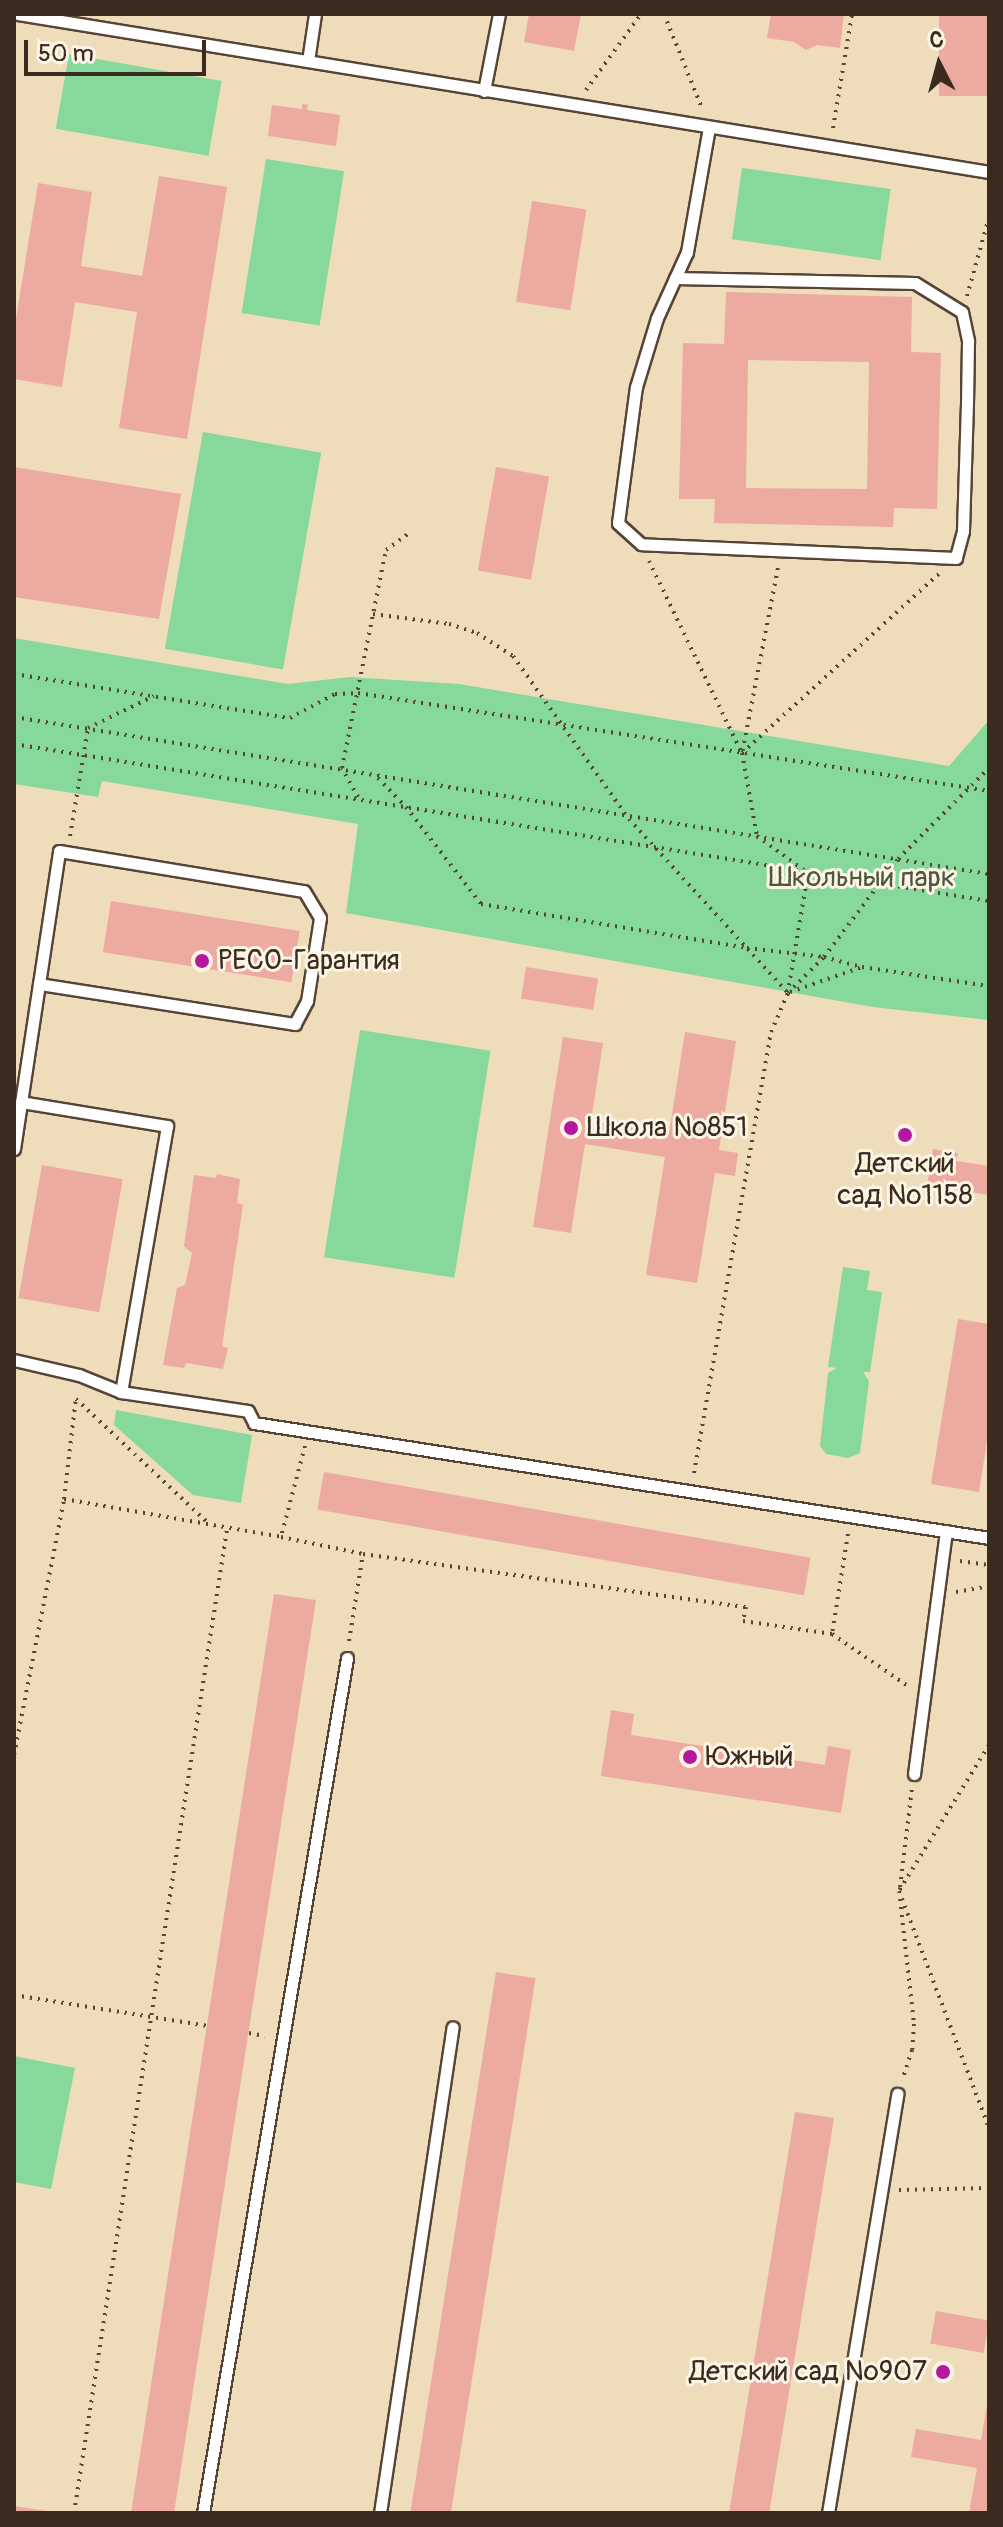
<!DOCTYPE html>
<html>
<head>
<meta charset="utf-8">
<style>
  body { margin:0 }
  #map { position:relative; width:1003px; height:2527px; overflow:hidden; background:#efdcbb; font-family:Pangolin,sans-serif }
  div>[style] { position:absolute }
  .green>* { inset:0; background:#86d99a; transform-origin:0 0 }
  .building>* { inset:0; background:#edaaa0; transform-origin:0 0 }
  .path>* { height:4px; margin-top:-2px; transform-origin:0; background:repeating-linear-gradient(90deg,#564536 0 2px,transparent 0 8px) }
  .roads { filter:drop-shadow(2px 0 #564536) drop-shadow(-2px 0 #564536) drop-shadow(0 2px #564536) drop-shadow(0 -2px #564536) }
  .lane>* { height:11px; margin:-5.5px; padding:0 5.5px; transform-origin:5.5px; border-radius:5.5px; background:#fff }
  .dots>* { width:22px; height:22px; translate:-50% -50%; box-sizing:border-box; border:4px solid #fcf5e5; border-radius:50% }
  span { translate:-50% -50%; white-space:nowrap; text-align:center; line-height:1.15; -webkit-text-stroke:6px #fcf5e5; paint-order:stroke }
  .park-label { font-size:28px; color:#4e563d }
  .poi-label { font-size:28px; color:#3b2a1e }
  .left { translate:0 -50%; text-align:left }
  .right { translate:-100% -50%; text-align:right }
  .frame { position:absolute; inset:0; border:16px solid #3b2a1e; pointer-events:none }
  .north { position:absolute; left:899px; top:24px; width:80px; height:80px; -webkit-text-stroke:6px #fcf5e5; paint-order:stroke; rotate:354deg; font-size:22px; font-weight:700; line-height:32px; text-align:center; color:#3b2a1e }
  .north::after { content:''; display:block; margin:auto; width:28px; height:36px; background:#3b2a1e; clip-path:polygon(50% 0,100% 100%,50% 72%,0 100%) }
  .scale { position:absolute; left:24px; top:40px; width:182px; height:36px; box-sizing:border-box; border:4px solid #3b2a1e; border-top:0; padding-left:10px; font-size:24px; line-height:28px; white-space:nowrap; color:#3b2a1e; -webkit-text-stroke:6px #fcf5e5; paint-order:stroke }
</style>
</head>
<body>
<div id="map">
  <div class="green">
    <i style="left:69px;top:54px;width:155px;height:76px;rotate:10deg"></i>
    <i style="left:266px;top:159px;width:79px;height:156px;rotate:9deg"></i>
    <i style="left:742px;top:168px;width:150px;height:72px;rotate:8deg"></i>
    <i style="left:203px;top:432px;width:120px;height:220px;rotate:10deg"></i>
    <i style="clip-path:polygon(14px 638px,288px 684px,350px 677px,459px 684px,949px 766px,989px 720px,989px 1020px,873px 1007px,346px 913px,358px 824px,102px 781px,98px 797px,14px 784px)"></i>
    <i style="left:360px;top:1030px;width:132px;height:230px;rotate:9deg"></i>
    <i style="clip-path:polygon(843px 1267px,870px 1271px,867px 1290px,882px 1292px,870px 1372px,863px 1372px,869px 1381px,860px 1453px,848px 1458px,826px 1454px,820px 1446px,828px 1373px,837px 1368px,828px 1367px)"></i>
    <i style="clip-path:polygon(116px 1410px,252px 1435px,241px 1503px,193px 1495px,114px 1425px)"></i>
    <i style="clip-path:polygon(14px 2056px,75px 2068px,51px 2189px,14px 2182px)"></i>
  </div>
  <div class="building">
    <i style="clip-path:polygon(529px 14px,581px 14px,574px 51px,524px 42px)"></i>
    <i style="clip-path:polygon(771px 14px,844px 14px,840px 48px,817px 45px,806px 50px,794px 42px,767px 38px)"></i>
    <i style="left:939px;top:14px;width:50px;height:82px"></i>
    <i style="clip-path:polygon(302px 104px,308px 105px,307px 110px,340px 115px,336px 146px,268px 136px,272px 105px,302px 109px)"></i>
    <i style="clip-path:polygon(159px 176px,227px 187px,187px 439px,119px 428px,137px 312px,75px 302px,62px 387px,14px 379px,14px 331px,38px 183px,92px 192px,81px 266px,142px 276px)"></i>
    <i style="left:532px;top:201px;width:55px;height:102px;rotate:9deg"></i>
    <i style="clip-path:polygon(evenodd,726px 292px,912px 297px,911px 352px,941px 353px,937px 509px,894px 508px,893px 527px,714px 523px,715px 499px,679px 499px,683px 343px,724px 344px,726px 292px,748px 360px,869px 362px,867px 489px,746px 488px,748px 360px)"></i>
    <i style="clip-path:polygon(14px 467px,181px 494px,159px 619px,14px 597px)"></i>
    <i style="left:496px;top:467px;width:54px;height:105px;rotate:10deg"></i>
    <i style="left:111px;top:901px;width:191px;height:52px;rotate:9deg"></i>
    <i style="left:526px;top:967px;width:73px;height:32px;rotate:9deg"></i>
    <i style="clip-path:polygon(685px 1032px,736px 1041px,719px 1150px,738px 1153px,735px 1176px,715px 1173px,697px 1283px,646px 1275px,665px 1157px,585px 1144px,571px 1233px,533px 1227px,563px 1037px,603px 1043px,591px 1121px,669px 1133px)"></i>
    <i style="clip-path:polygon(933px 1149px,958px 1153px,956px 1161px,989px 1166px,989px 1195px,927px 1185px)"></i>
    <i style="left:42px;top:1165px;width:82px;height:135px;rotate:10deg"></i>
    <i style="clip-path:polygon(217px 1174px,240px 1179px,237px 1203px,243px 1205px,222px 1346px,228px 1348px,223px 1369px,186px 1363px,184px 1368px,163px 1365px,177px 1288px,185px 1285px,192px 1253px,184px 1246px,194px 1175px,216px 1178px)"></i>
    <i style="clip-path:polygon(958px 1319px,989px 1324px,989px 1428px,979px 1492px,931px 1484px)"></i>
    <i style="left:324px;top:1472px;width:494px;height:38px;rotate:10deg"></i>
    <i style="clip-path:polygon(274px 1594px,316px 1600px,253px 2003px,174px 2513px,131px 2513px)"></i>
    <i style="clip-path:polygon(611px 1710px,634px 1714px,631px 1735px,825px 1765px,828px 1746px,851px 1750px,841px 1813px,601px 1776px)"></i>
    <i style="left:496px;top:1972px;width:40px;height:548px;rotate:9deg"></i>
    <i style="clip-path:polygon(795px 2112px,834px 2118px,771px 2502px,769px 2513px,729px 2513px)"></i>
    <i style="left:936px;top:2311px;width:54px;height:33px;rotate:10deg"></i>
    <i style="clip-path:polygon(987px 2405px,989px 2513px,969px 2513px,977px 2468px,911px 2457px,916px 2429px,981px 2440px)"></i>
    <i style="clip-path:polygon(14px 2506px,47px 2511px,47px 2513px,14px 2513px)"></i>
  </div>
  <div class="path">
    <i style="left:664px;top:14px;width:101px;rotate:68deg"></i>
    <i style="left:586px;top:90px;width:94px;rotate:-54.1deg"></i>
    <i style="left:833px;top:128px;width:116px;rotate:-80.5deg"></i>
    <i style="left:967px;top:296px;width:82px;rotate:-74.4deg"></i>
    <i style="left:649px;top:561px;width:213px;rotate:64.2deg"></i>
    <i style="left:742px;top:753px;width:266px;rotate:-42.3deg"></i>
    <i style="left:778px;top:568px;width:188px;rotate:101deg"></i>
    <i style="left:742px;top:753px;width:84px;rotate:79.8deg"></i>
    <i style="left:757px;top:836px;width:63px;rotate:36deg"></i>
    <i style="left:808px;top:873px;width:120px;rotate:99.6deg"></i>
    <i style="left:373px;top:614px;width:77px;rotate:7.5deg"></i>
    <i style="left:449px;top:624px;width:29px;rotate:18deg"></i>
    <i style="left:477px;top:633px;width:43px;rotate:32.6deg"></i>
    <i style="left:513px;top:656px;width:200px;rotate:54.6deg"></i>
    <i style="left:629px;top:819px;width:236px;rotate:47.6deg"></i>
    <i style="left:14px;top:674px;width:279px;rotate:9.1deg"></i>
    <i style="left:290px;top:718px;width:51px;rotate:-28.1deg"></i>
    <i style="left:335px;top:694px;width:23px;rotate:-2deg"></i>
    <i style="left:358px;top:693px;width:639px;rotate:8.83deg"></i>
    <i style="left:14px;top:717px;width:988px;rotate:9.15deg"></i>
    <i style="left:14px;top:744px;width:988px;rotate:9.15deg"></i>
    <i style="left:378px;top:778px;width:40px;rotate:46deg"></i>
    <i style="left:406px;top:807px;width:123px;rotate:52.3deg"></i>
    <i style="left:481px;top:904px;width:270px;rotate:9.4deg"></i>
    <i style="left:747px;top:948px;width:78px;rotate:6.7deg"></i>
    <i style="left:824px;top:957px;width:39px;rotate:15deg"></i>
    <i style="left:358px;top:797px;width:33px;rotate:-119deg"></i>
    <i style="left:342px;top:768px;width:222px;rotate:-78.6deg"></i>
    <i style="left:386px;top:550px;width:29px;rotate:-36deg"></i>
    <i style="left:70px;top:836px;width:109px;rotate:-80.5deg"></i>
    <i style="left:88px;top:728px;width:73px;rotate:-25.9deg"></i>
    <i style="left:790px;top:992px;width:76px;rotate:-19.1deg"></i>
    <i style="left:862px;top:967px;width:128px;rotate:8.5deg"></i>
    <i style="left:76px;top:1399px;width:183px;rotate:43.2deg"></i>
    <i style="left:305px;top:1446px;width:94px;rotate:104.8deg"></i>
    <i style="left:281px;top:1537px;width:84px;rotate:11.7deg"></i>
    <i style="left:694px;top:1473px;width:448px;rotate:-80.1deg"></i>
    <i style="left:771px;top:1032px;width:43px;rotate:-66.4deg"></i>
    <i style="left:788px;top:993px;width:51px;rotate:-45deg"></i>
    <i style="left:824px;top:957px;width:123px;rotate:-52.9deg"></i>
    <i style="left:898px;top:859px;width:129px;rotate:-45deg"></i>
    <i style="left:64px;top:1499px;width:103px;rotate:-83.3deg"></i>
    <i style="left:848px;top:1534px;width:101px;rotate:99.1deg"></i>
    <i style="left:832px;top:1634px;width:93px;rotate:34.5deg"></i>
    <i style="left:960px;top:1561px;width:29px;rotate:8deg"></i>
    <i style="left:956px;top:1592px;width:34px;rotate:-10deg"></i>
    <i style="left:349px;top:1641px;width:88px;rotate:-80.9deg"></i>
    <i style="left:363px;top:1554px;width:387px;rotate:7.9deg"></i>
    <i style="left:746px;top:1607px;width:14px;rotate:102deg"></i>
    <i style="left:743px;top:1621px;width:90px;rotate:8.3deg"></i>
    <i style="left:989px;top:1745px;width:172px;rotate:121.7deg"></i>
    <i style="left:899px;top:1891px;width:254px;rotate:69.2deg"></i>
    <i style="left:14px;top:1755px;width:261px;rotate:-78.9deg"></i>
    <i style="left:64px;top:1499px;width:220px;rotate:9.9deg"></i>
    <i style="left:900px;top:1887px;width:100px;rotate:-83.1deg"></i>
    <i style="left:900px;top:1899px;width:126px;rotate:83.6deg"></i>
    <i style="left:914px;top:2024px;width:26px;rotate:94deg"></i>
    <i style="left:912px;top:2050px;width:32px;rotate:108deg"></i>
    <i style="left:14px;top:1995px;width:195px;rotate:9.1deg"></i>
    <i style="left:249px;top:2033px;width:16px;rotate:11deg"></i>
    <i style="left:899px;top:2190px;width:90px;rotate:-1.3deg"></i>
    <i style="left:74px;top:2513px;width:996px;rotate:-81.16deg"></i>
  </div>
  <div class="roads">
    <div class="lane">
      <i style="left:18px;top:14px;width:984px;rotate:9.24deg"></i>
      <i style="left:308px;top:61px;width:48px;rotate:-81.5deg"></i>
      <i style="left:484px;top:91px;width:78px;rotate:-79deg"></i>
      <i style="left:675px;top:278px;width:240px;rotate:1.2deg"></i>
      <i style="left:915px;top:283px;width:55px;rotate:31.7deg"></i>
      <i style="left:962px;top:312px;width:30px;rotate:78deg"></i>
      <i style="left:968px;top:341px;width:62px;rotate:90.9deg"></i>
      <i style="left:967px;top:403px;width:128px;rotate:91.8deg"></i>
      <i style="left:963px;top:531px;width:28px;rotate:105deg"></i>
      <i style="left:956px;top:558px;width:315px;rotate:-177.5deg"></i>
      <i style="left:641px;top:544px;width:31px;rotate:-138deg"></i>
      <i style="left:618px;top:523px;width:137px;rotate:-82.5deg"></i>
      <i style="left:636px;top:387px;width:72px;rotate:-73.1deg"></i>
      <i style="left:657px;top:318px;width:72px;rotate:-65.6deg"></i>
      <i style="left:687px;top:252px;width:127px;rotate:-80deg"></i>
      <i style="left:21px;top:1102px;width:148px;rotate:9.3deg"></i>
      <i style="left:167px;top:1126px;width:270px;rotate:99.8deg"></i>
      <i style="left:14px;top:1149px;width:167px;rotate:-81.4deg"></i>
      <i style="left:39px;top:984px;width:134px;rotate:-81.4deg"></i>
      <i style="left:59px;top:851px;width:248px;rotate:9.3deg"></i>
      <i style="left:304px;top:891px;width:31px;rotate:59deg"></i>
      <i style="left:320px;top:918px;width:84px;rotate:98.9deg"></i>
      <i style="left:307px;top:1001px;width:26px;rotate:118deg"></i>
      <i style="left:295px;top:1024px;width:259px;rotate:-171.1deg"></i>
      <i style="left:14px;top:1360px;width:67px;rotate:13deg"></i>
      <i style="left:79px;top:1375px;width:45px;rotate:22deg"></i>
      <i style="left:121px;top:1392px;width:128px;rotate:8.5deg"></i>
      <i style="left:248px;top:1411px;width:13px;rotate:63deg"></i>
      <i style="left:254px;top:1423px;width:744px;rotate:8.89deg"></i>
      <i style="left:914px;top:1774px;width:245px;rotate:-82.5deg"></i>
      <i style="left:203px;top:2513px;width:867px;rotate:-80.44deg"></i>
      <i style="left:380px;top:2513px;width:491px;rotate:-81.5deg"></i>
      <i style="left:828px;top:2513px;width:425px;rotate:-80.6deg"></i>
    </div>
  </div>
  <div class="dots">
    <i style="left:202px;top:961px;background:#b5179e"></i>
    <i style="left:571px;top:1128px;background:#b5179e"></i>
    <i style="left:905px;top:1135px;background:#b5179e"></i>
    <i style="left:690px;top:1757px;background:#b5179e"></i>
    <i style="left:943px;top:2372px;background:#b5179e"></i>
  </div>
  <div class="park-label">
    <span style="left:862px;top:878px">Школьный парк</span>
  </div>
  <div class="poi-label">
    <span class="left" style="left:218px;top:961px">РЕСО-Гарантия</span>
    <span class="left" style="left:587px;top:1128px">Школа №851</span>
    <span style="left:905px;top:1180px">Детский<br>сад №1158</span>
    <span class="left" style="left:706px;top:1757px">Южный</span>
    <span class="right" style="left:927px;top:2372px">Детский сад №907</span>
  </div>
  <div class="frame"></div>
  <div class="north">С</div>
  <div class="scale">50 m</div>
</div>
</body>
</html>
